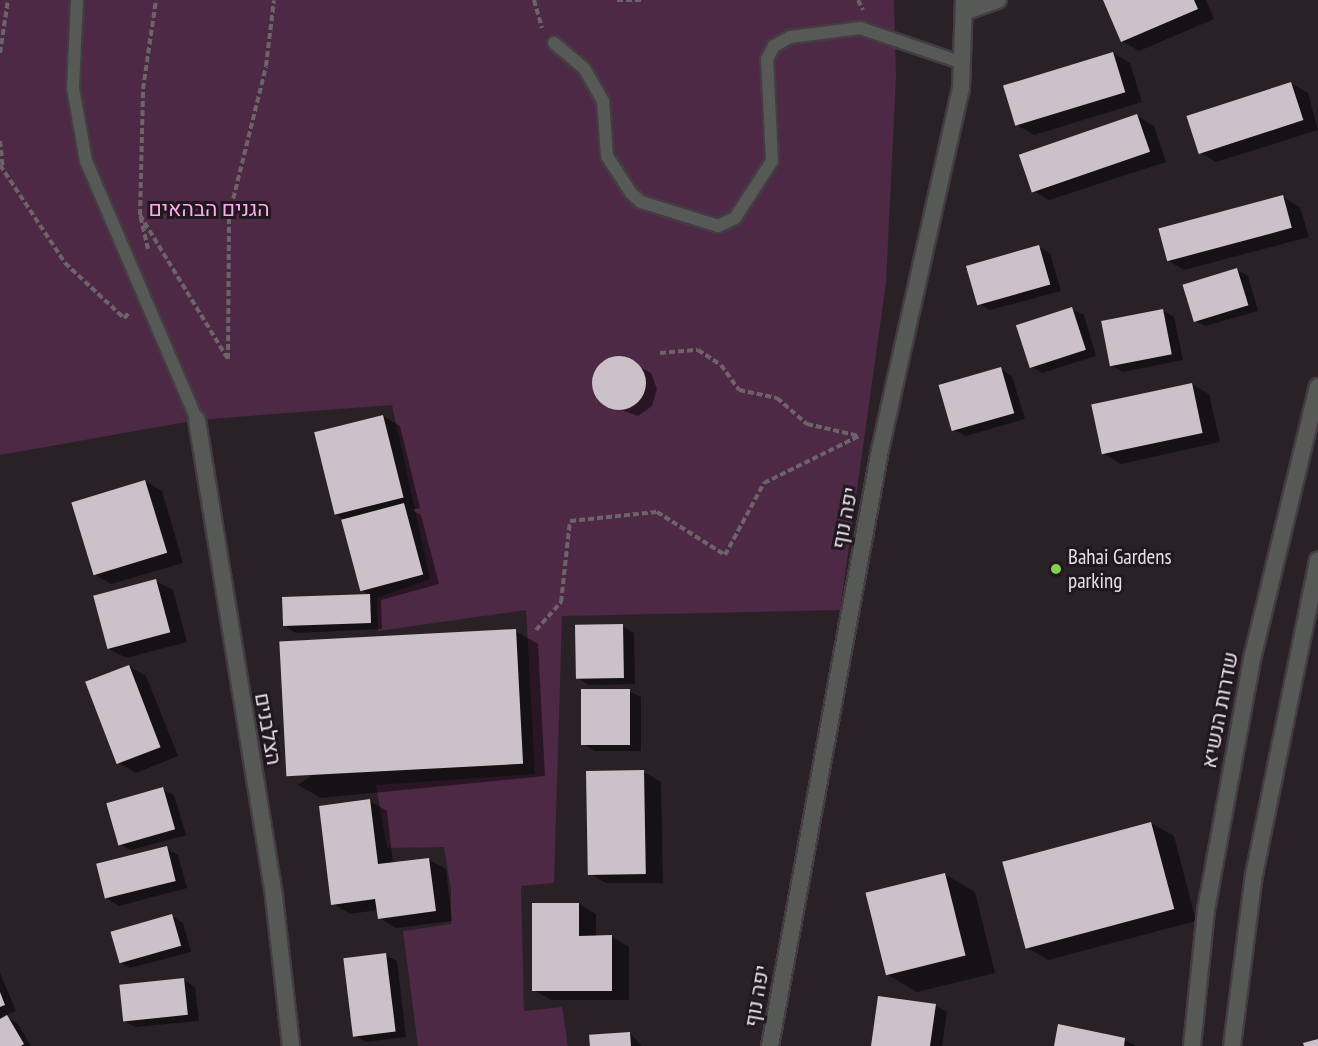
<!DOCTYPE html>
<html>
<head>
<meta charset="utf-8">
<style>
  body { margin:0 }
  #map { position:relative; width:1318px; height:1046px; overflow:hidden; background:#2a2127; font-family:"PT Sans Narrow",Heebo,sans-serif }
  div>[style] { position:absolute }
  .green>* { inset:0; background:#4d2945 }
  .shadow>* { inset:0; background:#0007 }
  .building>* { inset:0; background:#cdc1c9; transform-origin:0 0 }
  .round { border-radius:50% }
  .path>* { height:4px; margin-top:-2px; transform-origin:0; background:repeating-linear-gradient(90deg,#6c6469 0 6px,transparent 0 9px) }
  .roads { filter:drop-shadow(2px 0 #443c42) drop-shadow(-2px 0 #443c42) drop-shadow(0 2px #443c42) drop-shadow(0 -2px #443c42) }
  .service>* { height:12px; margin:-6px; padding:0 6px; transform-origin:6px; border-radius:6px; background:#565955 }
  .minor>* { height:16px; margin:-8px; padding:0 8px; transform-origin:8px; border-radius:8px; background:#565955 }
  .tertiary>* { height:16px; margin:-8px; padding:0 8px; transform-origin:8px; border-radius:8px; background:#565955 }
  .dots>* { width:16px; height:16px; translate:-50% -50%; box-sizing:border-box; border:3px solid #20181e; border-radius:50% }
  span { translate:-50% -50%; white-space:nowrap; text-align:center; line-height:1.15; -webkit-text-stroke:6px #20181e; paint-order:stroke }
  .park-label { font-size:21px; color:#ffaaea }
  .street-label { font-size:21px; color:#e7e1e5 }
  .poi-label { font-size:21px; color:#e7e1e5 }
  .left { translate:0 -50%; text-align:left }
</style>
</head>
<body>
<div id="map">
  <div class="green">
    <i style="clip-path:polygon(0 0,894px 0,896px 77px,886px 283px,840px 610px,562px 616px,554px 883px,521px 886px,524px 1011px,562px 1007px,568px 1046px,418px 1046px,403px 931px,451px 924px,451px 890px,444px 847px,387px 848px,376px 785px,535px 774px,526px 610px,378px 631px,377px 598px,430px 579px,392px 405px,197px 420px,0 455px)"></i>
  </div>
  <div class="shadow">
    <i style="clip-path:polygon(1105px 0,1206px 0,1214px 19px,1139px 51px,1122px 41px)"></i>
    <i style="clip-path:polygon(1113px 53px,1130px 63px,1142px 102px,1034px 135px,1017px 125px)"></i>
    <i style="clip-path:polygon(1291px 83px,1308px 93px,1318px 130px,1216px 162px,1199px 152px)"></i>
    <i style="clip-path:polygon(1137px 116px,1154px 126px,1166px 162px,1049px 200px,1032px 190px)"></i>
    <i style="clip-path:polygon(1283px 197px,1300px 207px,1309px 237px,1184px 270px,1167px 260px)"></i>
    <i style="clip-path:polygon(1039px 247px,1050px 253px,1061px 291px,990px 310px,978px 303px)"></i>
    <i style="clip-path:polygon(1236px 269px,1248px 276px,1258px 311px,1205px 326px,1194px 320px)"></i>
    <i style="clip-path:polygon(1072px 309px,1084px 315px,1096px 356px,1042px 373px,1030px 366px)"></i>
    <i style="clip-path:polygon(1162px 310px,1174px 317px,1183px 360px,1123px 372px,1112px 366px)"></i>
    <i style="clip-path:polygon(623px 358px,651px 373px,657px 389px,652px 406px,638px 416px,602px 403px,593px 389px,600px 366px)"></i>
    <i style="clip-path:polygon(1001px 369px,1012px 376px,1025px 419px,966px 436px,954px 430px)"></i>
    <i style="clip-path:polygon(1192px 384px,1209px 394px,1220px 442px,1121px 464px,1104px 454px)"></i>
    <i style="clip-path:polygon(383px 416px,400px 426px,420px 508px,412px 510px,421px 515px,439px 584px,381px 600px,382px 629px,296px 633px,285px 627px,370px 595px,362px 591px,345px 520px,335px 514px)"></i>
    <i style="clip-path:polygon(145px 481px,162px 491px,183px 563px,111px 584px,94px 574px)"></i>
    <i style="clip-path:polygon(156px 581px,173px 590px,187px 642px,126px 658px,109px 649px)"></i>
    <i style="clip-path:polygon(622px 626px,634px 633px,635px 684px,589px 685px,578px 678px)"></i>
    <i style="clip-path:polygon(515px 631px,538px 644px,545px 776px,321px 798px,298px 785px)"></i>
    <i style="clip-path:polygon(128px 666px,146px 676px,178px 756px,136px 773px,119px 763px)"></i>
    <i style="clip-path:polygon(629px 691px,641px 697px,641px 751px,595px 751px,583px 744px)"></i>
    <i style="clip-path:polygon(587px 772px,644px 772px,661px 782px,663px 883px,606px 883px,589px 873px)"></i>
    <i style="clip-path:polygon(162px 789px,174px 795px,186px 835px,131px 850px,120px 844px)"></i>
    <i style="clip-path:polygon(370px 801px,387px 811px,393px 864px,428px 859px,446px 869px,452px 921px,396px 928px,379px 918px,378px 910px,350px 914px,333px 904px)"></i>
    <i style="clip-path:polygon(1151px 823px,1174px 836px,1196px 921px,1048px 960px,1026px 947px)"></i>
    <i style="clip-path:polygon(166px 848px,178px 855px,187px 888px,119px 906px,107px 899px)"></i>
    <i style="clip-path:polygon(944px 874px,975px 892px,995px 973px,917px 992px,886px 974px)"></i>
    <i style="clip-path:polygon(579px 904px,596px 914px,596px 937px,612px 937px,629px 947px,629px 1000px,551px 1000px,534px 990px)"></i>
    <i style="clip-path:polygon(172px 916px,183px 923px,191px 952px,130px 968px,119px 962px)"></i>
    <i style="clip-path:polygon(385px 955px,397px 961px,406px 1037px,366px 1042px,354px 1035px)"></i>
    <i style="clip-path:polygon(0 973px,16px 1011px,0 1018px)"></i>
    <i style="clip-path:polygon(184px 980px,195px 987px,199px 1021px,135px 1027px,124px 1021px)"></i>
    <i style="clip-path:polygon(935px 1005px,947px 1012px,942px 1046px,873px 1046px)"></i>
    <i style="clip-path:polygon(7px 1017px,18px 1024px,31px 1046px,0 1046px,0 1021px)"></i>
    <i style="clip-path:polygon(630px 1033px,642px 1046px,591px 1046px)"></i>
    <i style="clip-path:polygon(1125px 1040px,1136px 1046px,1055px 1046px)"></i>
  </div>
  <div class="building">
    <i style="clip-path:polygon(1103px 0,1194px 0,1198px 9px,1121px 42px)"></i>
    <i style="left:1113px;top:52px;width:42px;height:115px;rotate:73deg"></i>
    <i style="left:1291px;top:82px;width:40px;height:110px;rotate:72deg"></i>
    <i style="left:1137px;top:114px;width:40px;height:125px;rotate:71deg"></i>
    <i style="left:1283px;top:195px;width:34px;height:129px;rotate:75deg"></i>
    <i style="left:1039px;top:245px;width:41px;height:76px;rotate:74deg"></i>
    <i style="left:1237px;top:268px;width:39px;height:57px;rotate:73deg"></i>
    <i style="left:1072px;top:307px;width:45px;height:59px;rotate:72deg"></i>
    <i style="left:1163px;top:309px;width:46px;height:63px;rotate:79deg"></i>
    <i class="round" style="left:592px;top:356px;width:54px;height:54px"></i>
    <i style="left:1001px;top:367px;width:48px;height:65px;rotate:74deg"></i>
    <i style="left:1192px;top:383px;width:51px;height:103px;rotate:78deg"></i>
    <i style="left:383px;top:415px;width:85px;height:71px;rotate:76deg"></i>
    <i style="left:145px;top:480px;width:76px;height:77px;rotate:73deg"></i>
    <i style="left:404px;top:503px;width:74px;height:65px;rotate:75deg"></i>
    <i style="left:156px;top:579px;width:55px;height:65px;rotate:75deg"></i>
    <i style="left:370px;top:594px;width:29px;height:88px;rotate:88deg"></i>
    <i style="left:623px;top:624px;width:54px;height:48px;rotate:89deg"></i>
    <i style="left:516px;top:629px;width:135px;height:237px;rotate:87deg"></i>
    <i style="left:129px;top:665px;width:88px;height:47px;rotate:69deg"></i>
    <i style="left:630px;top:689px;width:56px;height:49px;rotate:90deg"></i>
    <i style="left:644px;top:770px;width:104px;height:58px;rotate:89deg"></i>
    <i style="left:163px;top:787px;width:44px;height:59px;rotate:74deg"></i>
    <i style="clip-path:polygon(370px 799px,378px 864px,429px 858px,436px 911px,378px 919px,375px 899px,331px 905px,319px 806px)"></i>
    <i style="left:1151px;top:822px;width:90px;height:154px;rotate:75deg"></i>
    <i style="left:167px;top:846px;width:36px;height:73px;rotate:76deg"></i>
    <i style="left:945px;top:873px;width:85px;height:82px;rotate:76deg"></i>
    <i style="clip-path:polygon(532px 903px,579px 903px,579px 936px,612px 935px,612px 991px,532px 991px)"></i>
    <i style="left:172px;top:914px;width:33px;height:64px;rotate:74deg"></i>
    <i style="left:386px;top:953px;width:79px;height:43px;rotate:83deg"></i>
    <i style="left:184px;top:978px;width:37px;height:65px;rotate:84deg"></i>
    <i style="clip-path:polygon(0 992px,5px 1005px,0 1007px)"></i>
    <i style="clip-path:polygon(878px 996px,936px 1004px,930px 1046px,871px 1046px)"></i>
    <i style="clip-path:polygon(7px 1015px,24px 1044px,21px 1046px,0 1046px,0 1019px)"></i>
    <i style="clip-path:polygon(1058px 1024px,1125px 1038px,1124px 1046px,1054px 1046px)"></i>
    <i style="left:630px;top:1032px;width:14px;height:41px;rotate:86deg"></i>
    <i style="clip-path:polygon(1318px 1039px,1318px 1046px,1304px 1046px,1303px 1043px)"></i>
  </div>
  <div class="path">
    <i style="left:534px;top:0;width:29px;rotate:74deg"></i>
    <i style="left:617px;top:0;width:26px"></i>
    <i style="left:858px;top:0;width:11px;rotate:63deg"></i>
    <i style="left:0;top:53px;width:54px;rotate:-81.4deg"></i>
    <i style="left:0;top:141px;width:27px;rotate:84deg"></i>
    <i style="left:0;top:165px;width:118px;rotate:56.4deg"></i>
    <i style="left:65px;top:263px;width:81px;rotate:43deg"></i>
    <i style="left:124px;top:318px;width:8px;rotate:-45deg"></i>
    <i style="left:140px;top:215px;width:169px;rotate:58.6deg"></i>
    <i style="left:228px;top:359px;width:143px;rotate:-89.6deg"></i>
    <i style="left:229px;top:216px;width:154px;rotate:-76.1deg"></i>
    <i style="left:266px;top:66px;width:66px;rotate:-83.1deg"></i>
    <i style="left:148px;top:249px;width:35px;rotate:-103deg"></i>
    <i style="left:140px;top:215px;width:126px;rotate:-88.6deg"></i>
    <i style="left:143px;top:89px;width:90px;rotate:-81.7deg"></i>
    <i style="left:660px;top:353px;width:38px;rotate:-5deg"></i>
    <i style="left:698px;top:350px;width:27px;rotate:33deg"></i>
    <i style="left:721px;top:365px;width:31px;rotate:54deg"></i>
    <i style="left:739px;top:390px;width:39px;rotate:12deg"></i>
    <i style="left:777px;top:398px;width:40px;rotate:41deg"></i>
    <i style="left:807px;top:424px;width:53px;rotate:13deg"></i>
    <i style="left:536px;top:630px;width:38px;rotate:-48deg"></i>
    <i style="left:561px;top:602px;width:81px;rotate:-83.7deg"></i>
    <i style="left:570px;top:521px;width:87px;rotate:-5.9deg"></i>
    <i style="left:657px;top:512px;width:80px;rotate:32.3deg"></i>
    <i style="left:725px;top:555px;width:82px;rotate:-61.6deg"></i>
    <i style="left:764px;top:483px;width:106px;rotate:-26.3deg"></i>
  </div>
  <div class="roads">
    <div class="service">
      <i style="left:77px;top:0;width:88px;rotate:92.6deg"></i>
      <i style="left:73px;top:88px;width:74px;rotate:79.9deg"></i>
      <i style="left:86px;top:161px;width:282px;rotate:66.8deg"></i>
      <i style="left:554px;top:43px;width:39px;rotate:40deg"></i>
      <i style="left:584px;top:68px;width:38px;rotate:60deg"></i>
      <i style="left:603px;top:101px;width:55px;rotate:85.8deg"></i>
      <i style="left:607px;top:156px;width:44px;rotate:57deg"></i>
      <i style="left:631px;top:193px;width:13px;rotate:42deg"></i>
      <i style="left:641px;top:202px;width:81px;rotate:17.3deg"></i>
      <i style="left:718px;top:226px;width:19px;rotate:-25deg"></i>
      <i style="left:735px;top:218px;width:68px;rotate:-57deg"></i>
      <i style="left:772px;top:161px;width:102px;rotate:-92.8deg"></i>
      <i style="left:767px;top:59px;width:15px;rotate:-62deg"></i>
      <i style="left:774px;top:46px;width:18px;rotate:-29deg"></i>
      <i style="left:790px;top:37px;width:71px;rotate:-7.3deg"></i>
      <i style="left:860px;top:28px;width:109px;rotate:18.8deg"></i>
    </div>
    <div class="minor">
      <i style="left:967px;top:11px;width:33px;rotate:-20deg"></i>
      <i style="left:197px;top:420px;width:483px;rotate:80.8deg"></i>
      <i style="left:274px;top:897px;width:150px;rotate:83.5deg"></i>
      <i style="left:770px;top:1046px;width:606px;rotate:-79.54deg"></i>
      <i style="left:880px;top:450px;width:370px;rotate:-77.4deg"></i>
      <i style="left:961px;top:89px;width:89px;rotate:-88.1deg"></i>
    </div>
    <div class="tertiary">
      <i style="left:1192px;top:1046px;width:137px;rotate:-84.1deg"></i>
      <i style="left:1206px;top:910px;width:259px;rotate:-79.6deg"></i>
      <i style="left:1253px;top:655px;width:276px;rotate:-76.4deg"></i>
      <i style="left:1232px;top:1046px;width:172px;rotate:-82.7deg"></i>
      <i style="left:1254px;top:875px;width:321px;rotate:-78.5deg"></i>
    </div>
  </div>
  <div class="dots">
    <i style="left:1056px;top:569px;background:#83d04e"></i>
  </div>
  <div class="park-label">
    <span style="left:209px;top:209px">הגנים הבהאים</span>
  </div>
  <div class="street-label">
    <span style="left:845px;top:518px;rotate:-79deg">יפה נוף</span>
    <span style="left:1220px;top:710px;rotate:-79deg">שדרות הנשיא</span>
    <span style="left:268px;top:729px;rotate:80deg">הצלבנים</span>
    <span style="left:757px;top:996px;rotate:-80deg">יפה נוף</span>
  </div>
  <div class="poi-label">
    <span class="left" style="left:1068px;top:569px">Bahai Gardens<br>parking</span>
  </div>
</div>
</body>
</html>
